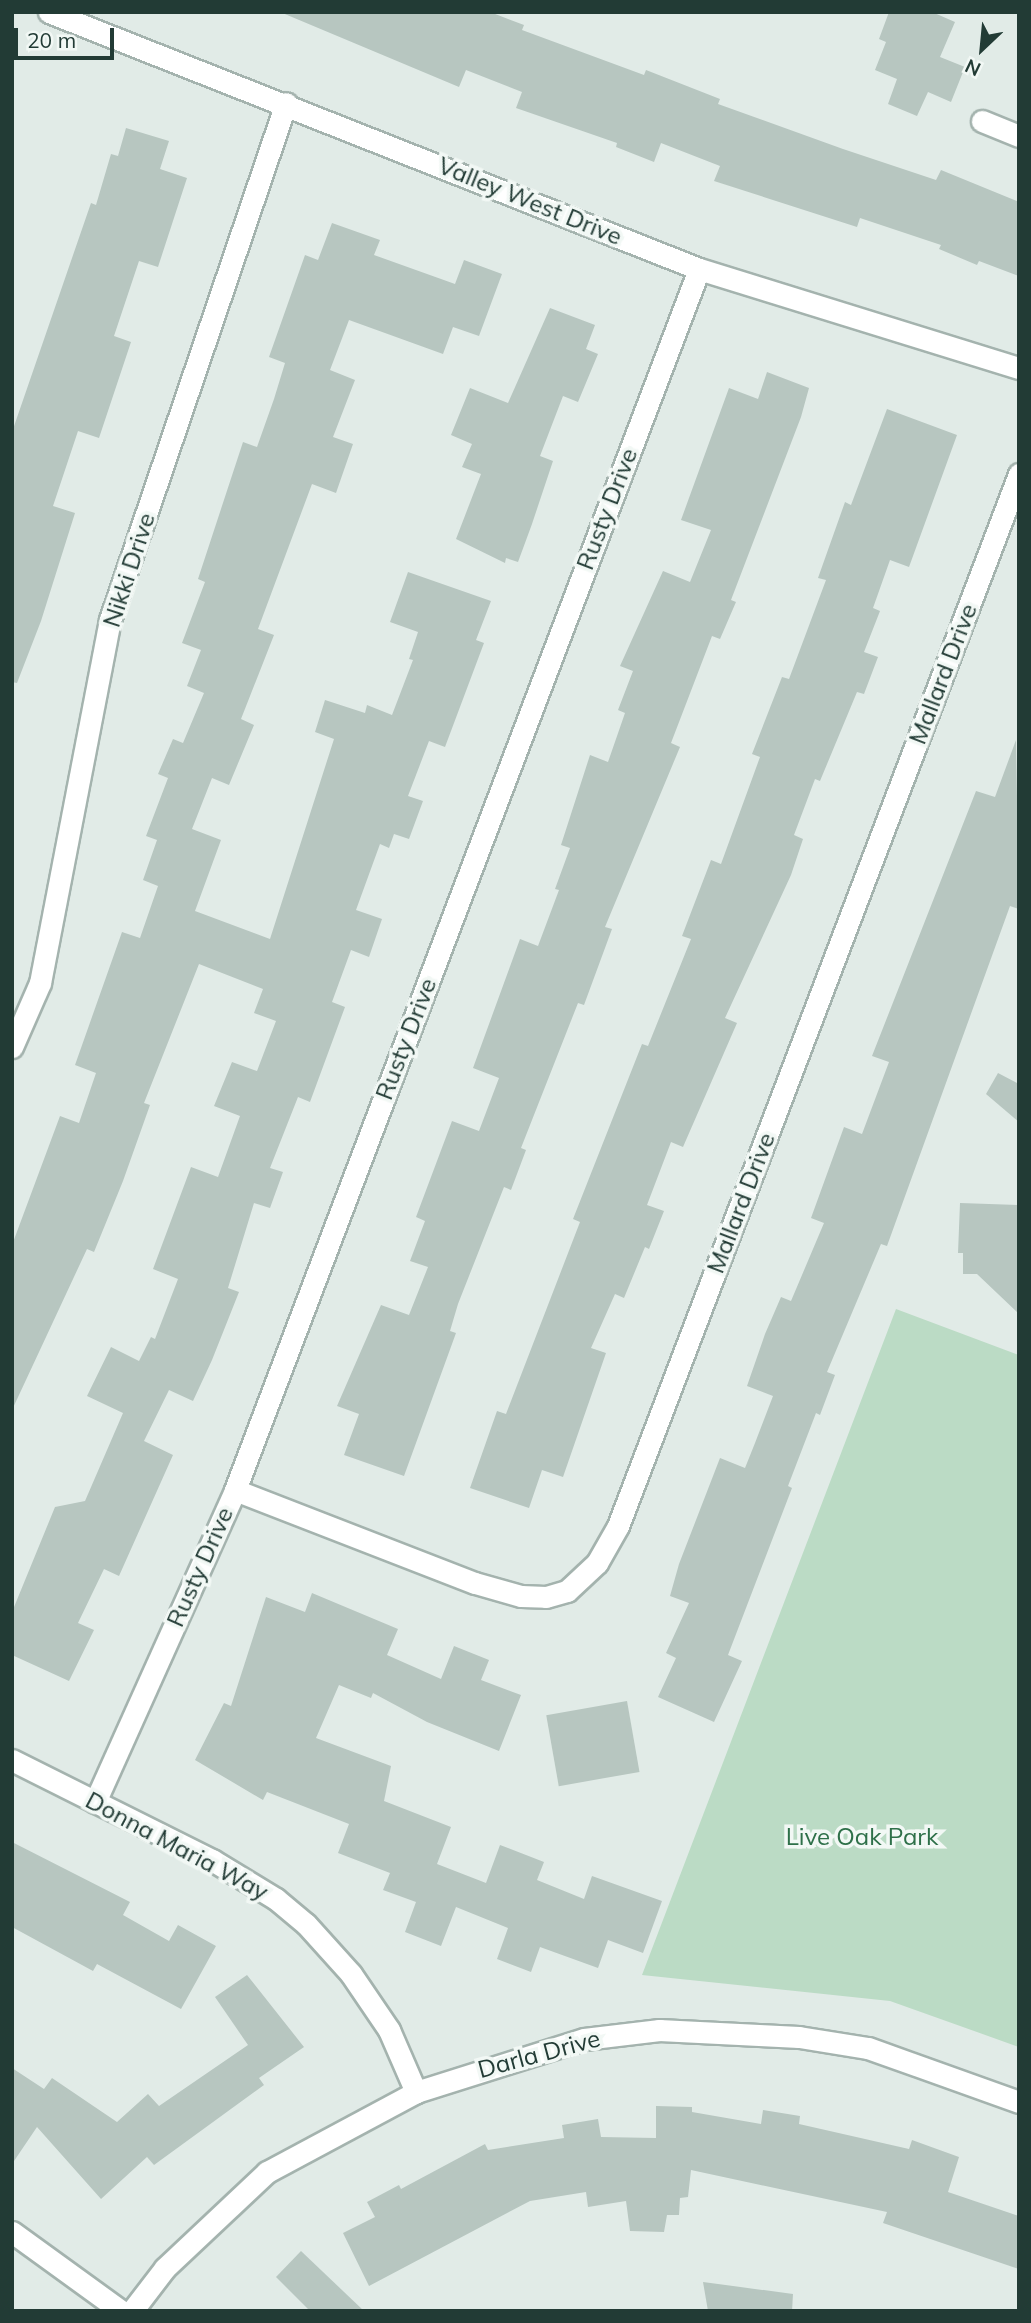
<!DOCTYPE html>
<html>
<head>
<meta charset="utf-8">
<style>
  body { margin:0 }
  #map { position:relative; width:1031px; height:2323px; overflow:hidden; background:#e1ebe7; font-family:Mulish,sans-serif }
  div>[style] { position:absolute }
  .green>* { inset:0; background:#bbdbc5 }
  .building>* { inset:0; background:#b7c6c0; transform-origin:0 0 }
  .roads { filter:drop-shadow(2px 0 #a4b3ae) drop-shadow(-2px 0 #a4b3ae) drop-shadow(0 2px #a4b3ae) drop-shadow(0 -2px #a4b3ae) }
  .minor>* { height:21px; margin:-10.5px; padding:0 10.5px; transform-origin:10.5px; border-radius:10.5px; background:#fff }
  span { translate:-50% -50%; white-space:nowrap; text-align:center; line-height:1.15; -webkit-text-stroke:7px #f2f8f5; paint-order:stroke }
  .street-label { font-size:24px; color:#223b35 }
  .park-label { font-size:24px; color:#2e7049 }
  .frame { position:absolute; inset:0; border:14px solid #223b35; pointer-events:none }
  .north { position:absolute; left:947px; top:14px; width:70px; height:70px; -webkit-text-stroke:5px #f2f8f5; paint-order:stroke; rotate:206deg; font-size:19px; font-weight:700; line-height:28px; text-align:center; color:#223b35 }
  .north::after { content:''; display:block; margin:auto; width:24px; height:32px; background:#223b35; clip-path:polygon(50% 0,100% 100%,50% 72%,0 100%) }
  .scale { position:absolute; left:14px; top:28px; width:100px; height:32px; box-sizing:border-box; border:4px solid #223b35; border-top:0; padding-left:9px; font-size:21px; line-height:24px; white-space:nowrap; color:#223b35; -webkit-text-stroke:5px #f2f8f5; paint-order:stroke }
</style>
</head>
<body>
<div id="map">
  <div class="green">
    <i style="clip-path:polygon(896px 1309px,1019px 1355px,1019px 2047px,890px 2001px,642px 1975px)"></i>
  </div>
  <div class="building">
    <i style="clip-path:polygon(280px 12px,490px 12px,524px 25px,522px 30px,644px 75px,646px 70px,720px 99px,718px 104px,843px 149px,936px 180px,941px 170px,1019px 202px,1019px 276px,979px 261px,977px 265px,939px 249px,941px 245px,860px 218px,857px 227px,714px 181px,720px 166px,661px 143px,654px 162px,616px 147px,617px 143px,516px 108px,522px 92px,466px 70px,459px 87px)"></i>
    <i style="clip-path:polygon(889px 12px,932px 12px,955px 22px,940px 57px,965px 67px,951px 102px,928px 92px,917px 116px,888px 104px,897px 79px,875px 70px,886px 42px,879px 39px)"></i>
    <i style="clip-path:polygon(126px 128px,169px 141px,160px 169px,187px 178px,158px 267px,139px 261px,114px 336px,131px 342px,99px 438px,78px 431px,53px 506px,75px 513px,41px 621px,17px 683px,12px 682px,12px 432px,91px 203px,96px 205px,111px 154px,118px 156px)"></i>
    <i style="clip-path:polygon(332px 223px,380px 240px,374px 255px,455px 284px,464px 260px,502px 274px,479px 336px,453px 327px,443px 354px,349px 320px,330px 370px,355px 380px,333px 437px,353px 444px,336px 493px,312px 484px,258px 629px,274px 635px,241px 719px,254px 725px,229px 785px,212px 778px,192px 829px,221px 840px,195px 911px,270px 939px,334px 739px,315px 732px,325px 700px,365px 713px,367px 705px,392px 715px,413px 660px,409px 659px,418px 632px,390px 622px,408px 572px,491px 601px,476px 640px,484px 643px,445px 747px,429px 741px,408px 796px,423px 801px,409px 839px,394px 834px,389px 848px,380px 844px,356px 910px,382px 919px,369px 957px,351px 950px,332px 1002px,345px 1007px,310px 1102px,298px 1097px,270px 1168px,283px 1172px,270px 1208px,254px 1203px,228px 1288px,239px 1292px,212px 1360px,193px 1401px,169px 1390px,144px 1441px,173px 1455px,119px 1576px,104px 1569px,78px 1623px,94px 1630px,69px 1681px,12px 1655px,12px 1612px,55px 1507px,85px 1501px,123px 1413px,87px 1396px,111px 1347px,139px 1361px,151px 1337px,155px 1339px,178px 1279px,153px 1269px,191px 1167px,218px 1177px,240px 1116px,214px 1106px,232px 1062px,257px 1071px,276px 1021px,254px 1013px,263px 989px,199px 964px,144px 1103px,150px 1105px,123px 1181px,94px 1252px,87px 1249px,12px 1410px,12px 1245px,60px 1116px,79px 1123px,96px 1073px,75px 1065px,122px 932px,140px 938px,158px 886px,143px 880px,157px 840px,146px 836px,168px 778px,158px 774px,173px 739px,183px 743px,204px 693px,187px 686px,201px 650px,182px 643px,205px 582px,198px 579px,243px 442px,257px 447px,274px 399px,285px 363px,269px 357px,305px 255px,318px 260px)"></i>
    <i style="clip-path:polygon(550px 308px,595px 325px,586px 349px,598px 354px,578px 402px,563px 396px,540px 456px,553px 461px,532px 524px,518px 562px,506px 558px,505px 563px,456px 539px,481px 474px,462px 467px,472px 444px,451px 435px,470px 388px,508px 403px)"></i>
    <i style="clip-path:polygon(767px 372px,809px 388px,801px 417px,731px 600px,736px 602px,720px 639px,712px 636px,671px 743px,680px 747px,605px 927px,612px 929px,584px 1005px,578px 1003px,521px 1148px,526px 1150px,511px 1190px,504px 1187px,458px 1304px,450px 1331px,456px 1333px,404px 1476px,344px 1455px,359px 1414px,337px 1406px,381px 1305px,409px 1315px,428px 1267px,410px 1261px,425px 1221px,416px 1217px,452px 1121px,479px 1131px,499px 1078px,473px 1068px,520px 939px,538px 946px,559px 890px,555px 889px,570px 848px,561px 845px,590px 755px,608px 762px,625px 713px,618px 710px,633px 671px,620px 666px,663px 571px,690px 582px,711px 530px,681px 520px,729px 388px,758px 399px)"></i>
    <i style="clip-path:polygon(887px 409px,957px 435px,909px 567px,890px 560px,873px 608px,880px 611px,864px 652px,878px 657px,864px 694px,857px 692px,820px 781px,815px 779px,794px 835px,803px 839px,791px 875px,725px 1018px,737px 1023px,683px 1147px,671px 1142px,647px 1205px,664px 1211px,649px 1249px,645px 1247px,624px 1298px,615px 1294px,591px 1348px,606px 1353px,563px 1477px,542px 1470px,529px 1508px,470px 1488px,497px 1411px,506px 1414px,580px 1222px,573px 1219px,642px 1044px,648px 1046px,691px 939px,682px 936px,711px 860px,721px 864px,760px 757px,752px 754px,782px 677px,789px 679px,826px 580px,818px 578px,845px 502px,851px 505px)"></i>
    <i style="clip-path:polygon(1016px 740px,1019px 909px,1010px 906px,887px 1246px,881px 1244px,827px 1372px,835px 1375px,820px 1415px,816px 1413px,788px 1486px,792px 1488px,728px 1655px,742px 1661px,714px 1722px,658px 1697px,676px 1658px,666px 1653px,689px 1603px,670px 1596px,679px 1564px,720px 1458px,745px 1468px,755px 1443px,773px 1396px,747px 1386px,765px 1334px,781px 1297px,791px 1301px,824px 1223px,811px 1218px,844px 1127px,862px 1134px,889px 1062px,872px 1056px,976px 791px,995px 797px)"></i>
    <i style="clip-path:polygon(998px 1073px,1019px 1084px,1019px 1122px,986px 1094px)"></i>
    <i style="clip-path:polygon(960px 1203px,1019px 1205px,1019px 1314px,977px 1274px,963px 1274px,963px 1253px,958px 1253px)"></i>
    <i style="clip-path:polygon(312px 1593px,398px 1629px,387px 1655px,441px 1679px,454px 1646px,489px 1660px,481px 1680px,521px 1695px,499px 1751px,427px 1722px,373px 1693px,371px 1698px,339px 1685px,316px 1738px,391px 1766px,384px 1801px,451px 1827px,437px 1864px,486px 1883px,500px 1845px,544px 1862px,537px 1880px,584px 1899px,592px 1876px,662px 1901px,643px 1953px,608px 1940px,598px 1968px,540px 1947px,531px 1972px,497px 1959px,508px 1928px,456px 1907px,441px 1946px,405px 1932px,416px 1902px,383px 1890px,390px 1873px,338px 1853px,349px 1824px,267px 1792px,263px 1800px,195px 1760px,224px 1703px,231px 1706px,266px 1597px,305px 1612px)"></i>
    <i style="left:627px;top:1701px;width:72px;height:82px;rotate:80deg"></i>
    <i style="clip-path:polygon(12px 1842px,130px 1902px,123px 1915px,169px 1941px,178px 1925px,216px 1946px,181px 2009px,97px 1964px,93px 1971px,12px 1927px)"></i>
    <i style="clip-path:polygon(247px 1975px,304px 2047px,259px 2078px,264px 2085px,154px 2165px,147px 2157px,101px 2199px,37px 2127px,12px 2164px,12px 2068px,44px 2089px,52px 2078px,117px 2122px,148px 2094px,159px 2106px,248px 2045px,215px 1997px)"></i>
    <i style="clip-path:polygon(656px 2106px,692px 2107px,692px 2112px,761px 2124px,763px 2110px,800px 2116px,799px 2124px,909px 2149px,912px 2140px,959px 2157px,948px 2192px,1019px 2216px,1019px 2269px,883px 2223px,887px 2212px,691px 2170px,688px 2197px,680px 2198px,679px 2215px,667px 2215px,664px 2232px,630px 2231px,626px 2201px,588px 2207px,586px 2192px,530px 2201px,369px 2286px,343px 2233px,375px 2217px,367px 2202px,399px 2185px,401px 2189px,485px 2144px,488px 2150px,564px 2138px,562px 2125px,598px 2119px,601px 2137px,656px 2138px)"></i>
    <i style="clip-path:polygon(301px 2251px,364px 2311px,310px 2311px,276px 2277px)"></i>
    <i style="clip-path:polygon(703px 2282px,793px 2294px,792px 2311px,708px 2311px)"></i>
  </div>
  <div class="roads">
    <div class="minor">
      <i style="left:49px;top:12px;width:699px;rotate:21.57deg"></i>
      <i style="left:699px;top:269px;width:335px;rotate:17.2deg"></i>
      <i style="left:982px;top:121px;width:40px;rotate:22deg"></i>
      <i style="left:12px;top:1047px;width:70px;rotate:-66.4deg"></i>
      <i style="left:40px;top:983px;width:370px;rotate:-79.1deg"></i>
      <i style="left:110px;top:620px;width:546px;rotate:-71.2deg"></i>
      <i style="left:235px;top:1490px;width:257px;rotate:21.2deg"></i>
      <i style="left:475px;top:1583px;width:48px;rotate:15.8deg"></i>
      <i style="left:521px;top:1596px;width:25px;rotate:2deg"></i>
      <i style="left:546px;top:1597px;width:22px;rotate:-16deg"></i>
      <i style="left:567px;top:1591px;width:41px;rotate:-43deg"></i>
      <i style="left:597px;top:1563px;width:43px;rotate:-60.4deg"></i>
      <i style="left:618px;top:1526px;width:1126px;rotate:-69.13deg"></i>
      <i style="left:12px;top:1760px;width:224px;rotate:26.6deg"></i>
      <i style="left:212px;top:1860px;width:75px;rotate:31.4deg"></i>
      <i style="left:276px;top:1899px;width:39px;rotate:40deg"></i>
      <i style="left:306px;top:1924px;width:67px;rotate:48deg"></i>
      <i style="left:351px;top:1974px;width:68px;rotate:55.8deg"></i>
      <i style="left:389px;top:2030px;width:68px;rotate:66.5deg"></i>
      <i style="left:95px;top:1802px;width:342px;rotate:-65.8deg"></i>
      <i style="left:235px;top:1490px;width:1306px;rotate:-69.19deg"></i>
      <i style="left:12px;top:2232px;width:135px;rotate:35.9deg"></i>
      <i style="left:132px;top:2311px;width:54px;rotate:-52.5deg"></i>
      <i style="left:165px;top:2268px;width:140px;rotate:-43.3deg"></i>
      <i style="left:267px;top:2172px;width:169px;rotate:-28.2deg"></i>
      <i style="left:416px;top:2092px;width:176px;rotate:-17.5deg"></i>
      <i style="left:584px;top:2039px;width:76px;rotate:-6.8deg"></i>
      <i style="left:659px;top:2030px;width:140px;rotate:2.9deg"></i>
      <i style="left:799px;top:2037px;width:70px;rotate:9.1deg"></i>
      <i style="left:868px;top:2048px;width:160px;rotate:19.7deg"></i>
    </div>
  </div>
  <div class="street-label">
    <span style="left:530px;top:201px;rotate:22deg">Valley West Drive</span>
    <span style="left:607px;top:509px;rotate:-69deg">Rusty Drive</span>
    <span style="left:129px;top:570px;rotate:-72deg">Nikki Drive</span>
    <span style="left:943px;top:674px;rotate:-69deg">Mallard Drive</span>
    <span style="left:406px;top:1039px;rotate:-69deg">Rusty Drive</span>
    <span style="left:741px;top:1203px;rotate:-69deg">Mallard Drive</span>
    <span style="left:200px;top:1567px;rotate:-66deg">Rusty Drive</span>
    <span style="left:177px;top:1846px;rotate:28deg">Donna Maria Way</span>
    <span style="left:539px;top:2054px;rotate:-15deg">Darla Drive</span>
  </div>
  <div class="park-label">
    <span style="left:862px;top:1837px">Live Oak Park</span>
  </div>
  <div class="frame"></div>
  <div class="north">N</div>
  <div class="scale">20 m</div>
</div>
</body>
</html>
